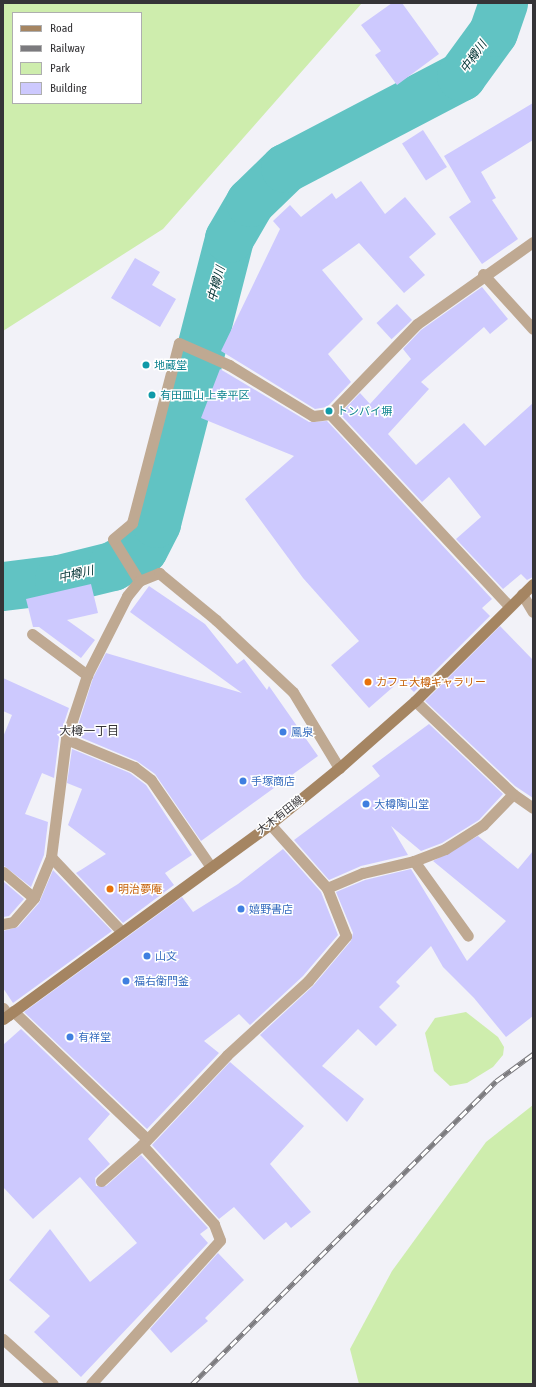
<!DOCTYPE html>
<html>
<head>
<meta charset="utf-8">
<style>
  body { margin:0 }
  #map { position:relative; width:536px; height:1387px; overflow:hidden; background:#f2f2f8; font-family:"Asap Condensed","Noto Sans JP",sans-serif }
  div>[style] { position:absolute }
  .green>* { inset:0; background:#ceedad }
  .river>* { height:49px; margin:-24.5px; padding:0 24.5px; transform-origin:24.5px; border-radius:24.5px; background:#61c3c3 }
  .building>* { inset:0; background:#cdc9fe; transform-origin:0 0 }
  .minor>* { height:11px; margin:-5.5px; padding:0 5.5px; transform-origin:5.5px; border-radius:5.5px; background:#bfa992 }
  .secondary>* { height:11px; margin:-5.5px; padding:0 5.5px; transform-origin:5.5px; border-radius:5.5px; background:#a58562 }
  .rail>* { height:4.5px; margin-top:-2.25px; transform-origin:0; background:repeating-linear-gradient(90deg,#fff 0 9px,#7b7a7e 0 18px); box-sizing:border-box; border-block:1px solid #7b7a7e }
  .dots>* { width:11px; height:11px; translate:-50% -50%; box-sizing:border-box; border:2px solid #fff; border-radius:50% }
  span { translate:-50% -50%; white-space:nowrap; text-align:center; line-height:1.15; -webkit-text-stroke:3px #fff; paint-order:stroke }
  .culture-label { font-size:11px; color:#0d838f }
  .left { translate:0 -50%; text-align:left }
  .food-label { font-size:11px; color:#c56008 }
  .shop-label { font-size:11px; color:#366cbe }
  .street-label { font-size:11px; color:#353437 }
  .water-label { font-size:12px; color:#023334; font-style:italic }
  .neighbourhood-label { font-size:12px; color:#353437 }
  .frame { position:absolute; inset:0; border:4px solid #353437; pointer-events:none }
  .legend { position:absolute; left:12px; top:12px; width:130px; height:92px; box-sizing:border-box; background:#fff; border:1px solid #aeaeaf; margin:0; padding:5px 7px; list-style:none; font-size:12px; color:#353437 }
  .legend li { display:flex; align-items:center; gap:8px; height:20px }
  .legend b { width:20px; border:1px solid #aeaeaf }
</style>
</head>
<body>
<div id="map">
  <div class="green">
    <i style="clip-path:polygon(evenodd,3px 3px,362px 3px,163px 229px,3px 331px,3px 3px,13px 13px,141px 13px,141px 103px,13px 103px,13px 13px)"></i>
    <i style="clip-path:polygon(466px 1012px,498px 1037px,504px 1047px,503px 1055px,493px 1067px,467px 1083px,450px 1086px,434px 1071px,425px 1033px,435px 1018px)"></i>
    <i style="clip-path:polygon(533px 1105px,533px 1384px,359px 1384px,350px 1349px,392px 1271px,486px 1142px)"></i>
  </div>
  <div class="river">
    <i style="left:3px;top:586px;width:56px;rotate:-7.1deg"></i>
    <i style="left:59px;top:579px;width:55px;rotate:-13.8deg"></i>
    <i style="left:112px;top:566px;width:35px;rotate:-29deg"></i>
    <i style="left:143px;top:549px;width:29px;rotate:-63deg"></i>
    <i style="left:156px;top:523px;width:294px;rotate:-75.6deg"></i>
    <i style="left:229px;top:238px;width:42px;rotate:-59.7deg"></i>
    <i style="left:250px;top:202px;width:49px;rotate:-44.2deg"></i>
    <i style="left:285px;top:168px;width:199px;rotate:-27.6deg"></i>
    <i style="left:461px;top:76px;width:54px;rotate:-54deg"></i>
    <i style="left:493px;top:32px;width:31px;rotate:-71deg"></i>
  </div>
  <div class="building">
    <i style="clip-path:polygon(392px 3px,402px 3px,439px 54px,397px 85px,375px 55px,381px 51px,361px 25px)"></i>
    <i style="clip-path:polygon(533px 103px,533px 140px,481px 172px,496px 198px,492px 200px,518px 239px,482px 264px,449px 217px,471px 202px,444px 156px)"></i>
    <i style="left:423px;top:130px;width:44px;height:25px;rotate:57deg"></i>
    <i style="clip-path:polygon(361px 181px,385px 214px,405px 197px,436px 234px,409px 257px,425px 275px,404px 293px,359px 243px,322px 270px,363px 319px,328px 354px,351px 382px,327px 407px,315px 409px,221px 351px,280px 229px,273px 221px,290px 205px,301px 217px,332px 193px,336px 199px)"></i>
    <i style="clip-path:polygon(135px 258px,160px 272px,152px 285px,176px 299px,160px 327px,111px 298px)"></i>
    <i style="clip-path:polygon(482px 287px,508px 319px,490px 334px,484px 327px,421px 382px,429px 389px,388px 434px,416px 465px,464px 423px,485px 446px,533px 403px,533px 577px,527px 580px,521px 574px,503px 589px,456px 539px,481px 517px,449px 477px,422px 502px,340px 414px,360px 393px,370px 404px,411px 359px,403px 349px,421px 330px)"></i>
    <i style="left:397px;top:304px;width:22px;height:28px;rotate:47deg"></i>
    <i style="clip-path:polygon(220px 369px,309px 422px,327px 421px,492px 599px,482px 608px,490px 616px,414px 692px,401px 680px,369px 708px,331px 665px,359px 641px,303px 578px,245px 499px,294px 456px,201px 418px)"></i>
    <i style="clip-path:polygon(91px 584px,98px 613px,67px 620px,95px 640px,81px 658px,39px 627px,33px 627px,26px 599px)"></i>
    <i style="clip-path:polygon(149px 586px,205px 624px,237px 664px,244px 659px,267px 690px,269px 686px,318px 756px,201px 841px,155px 774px,137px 761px,75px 735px,93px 678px,106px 653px,242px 693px,130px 612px)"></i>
    <i style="clip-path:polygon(500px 626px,533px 660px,533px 798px,515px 786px,425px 701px)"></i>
    <i style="clip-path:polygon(3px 678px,69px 708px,59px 738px,54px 778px,42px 773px,25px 814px,48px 822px,44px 855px,31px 887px,3px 865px,3px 737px,12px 715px,3px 711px)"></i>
    <i style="clip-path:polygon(429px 724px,503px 794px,479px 820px,442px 843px,421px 851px,391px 826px,408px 855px,361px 866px,329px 880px,294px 840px,380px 776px,372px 766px)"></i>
    <i style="clip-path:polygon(72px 749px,130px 773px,146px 785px,192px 855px,165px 873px,174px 885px,123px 923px,76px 873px,106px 854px,68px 825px,82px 789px,67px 783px)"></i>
    <i style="clip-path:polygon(478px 836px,518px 869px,533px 851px,533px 1016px,506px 1037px,474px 998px,443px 967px,431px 946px,396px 982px,400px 986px,379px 1007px,397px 1025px,376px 1046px,358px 1029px,322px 1066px,364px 1099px,347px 1122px,260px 1035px,313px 986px,351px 941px,353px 933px,336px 892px,365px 880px,411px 869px,467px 961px,506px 921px,433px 861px)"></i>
    <i style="clip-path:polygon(283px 849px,321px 892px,338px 935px,303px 976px,250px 1025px,239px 1014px,204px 1041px,219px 1053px,147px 1129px,24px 1012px,182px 897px,193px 912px,238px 884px)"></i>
    <i style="clip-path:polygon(53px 870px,112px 931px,13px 1003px,3px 988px,3px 931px,18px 927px,39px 903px)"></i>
    <i style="clip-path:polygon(3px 881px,24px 899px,9px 916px,3px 917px)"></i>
    <i style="clip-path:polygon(21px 1029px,110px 1114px,88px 1139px,110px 1164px,95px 1178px,96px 1186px,106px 1186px,141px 1155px,208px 1228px,200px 1234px,208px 1243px,81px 1377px,34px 1332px,50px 1316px,9px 1280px,50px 1229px,90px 1282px,137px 1243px,80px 1177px,33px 1219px,3px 1187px,3px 1045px)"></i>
    <i style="clip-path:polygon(230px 1062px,304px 1126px,270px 1164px,311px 1212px,291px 1228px,286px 1222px,264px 1240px,234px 1207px,219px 1219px,152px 1145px)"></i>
    <i style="clip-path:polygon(218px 1253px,244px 1280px,205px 1318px,208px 1321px,171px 1353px,150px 1329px)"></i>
  </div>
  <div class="minor">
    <i style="left:483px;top:274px;width:74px;rotate:47.7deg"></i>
    <i style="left:330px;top:414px;width:262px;rotate:47deg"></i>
    <i style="left:139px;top:581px;width:49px;rotate:-121.8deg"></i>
    <i style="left:113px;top:539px;width:25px;rotate:-40deg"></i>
    <i style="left:132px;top:523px;width:186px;rotate:-75.4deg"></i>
    <i style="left:179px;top:343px;width:55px;rotate:23.7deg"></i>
    <i style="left:229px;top:365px;width:98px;rotate:31.3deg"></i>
    <i style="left:313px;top:416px;width:17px;rotate:-7deg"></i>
    <i style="left:330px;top:414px;width:125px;rotate:-46deg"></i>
    <i style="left:417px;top:324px;width:142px;rotate:-35.3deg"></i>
    <i style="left:522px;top:594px;width:21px;rotate:59deg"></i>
    <i style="left:32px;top:634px;width:69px;rotate:36.7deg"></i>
    <i style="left:66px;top:739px;width:74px;rotate:22.4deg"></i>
    <i style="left:134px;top:767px;width:21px;rotate:37deg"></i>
    <i style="left:151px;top:780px;width:106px;rotate:55.4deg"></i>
    <i style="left:513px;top:794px;width:24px;rotate:35deg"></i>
    <i style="left:51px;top:857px;width:103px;rotate:46.6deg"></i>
    <i style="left:414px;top:861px;width:92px;rotate:54.2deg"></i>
    <i style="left:3px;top:872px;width:40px;rotate:40deg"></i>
    <i style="left:327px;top:888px;width:39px;rotate:-23deg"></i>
    <i style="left:363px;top:873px;width:52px;rotate:-13.2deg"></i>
    <i style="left:414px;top:861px;width:33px;rotate:-21deg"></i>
    <i style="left:445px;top:849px;width:45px;rotate:-32.3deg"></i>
    <i style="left:483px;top:825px;width:43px;rotate:-45.9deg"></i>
    <i style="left:513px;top:794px;width:135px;rotate:-136.5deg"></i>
    <i style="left:3px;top:924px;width:10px;rotate:-11deg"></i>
    <i style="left:13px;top:922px;width:32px;rotate:-49deg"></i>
    <i style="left:34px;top:898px;width:44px;rotate:-67.5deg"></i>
    <i style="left:51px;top:857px;width:119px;rotate:-82.8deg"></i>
    <i style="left:66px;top:739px;width:67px;rotate:-71.8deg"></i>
    <i style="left:87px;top:675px;width:89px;rotate:-63.1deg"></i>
    <i style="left:127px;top:596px;width:19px;rotate:-51deg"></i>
    <i style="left:139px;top:581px;width:22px;rotate:-22deg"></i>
    <i style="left:159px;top:573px;width:74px;rotate:39.5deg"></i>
    <i style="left:216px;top:620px;width:105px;rotate:43.1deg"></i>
    <i style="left:293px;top:692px;width:89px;rotate:58.8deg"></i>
    <i style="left:3px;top:1008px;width:9px;rotate:54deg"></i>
    <i style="left:13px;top:1011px;width:185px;rotate:43.7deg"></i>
    <i style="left:101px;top:1181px;width:55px;rotate:-41.3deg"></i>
    <i style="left:142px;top:1145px;width:124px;rotate:-46.6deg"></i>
    <i style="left:227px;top:1055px;width:110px;rotate:-42.4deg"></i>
    <i style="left:308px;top:981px;width:59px;rotate:-49.8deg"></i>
    <i style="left:346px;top:936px;width:52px;rotate:-111.6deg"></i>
    <i style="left:327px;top:888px;width:86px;rotate:-131.7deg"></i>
    <i style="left:3px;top:1339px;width:67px;rotate:42deg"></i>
    <i style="left:91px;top:1384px;width:193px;rotate:-48.1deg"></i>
    <i style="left:220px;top:1240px;width:17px;rotate:-111deg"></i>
    <i style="left:214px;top:1224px;width:107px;rotate:-132.3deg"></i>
  </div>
  <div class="secondary">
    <i style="left:3px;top:1019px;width:331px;rotate:-36.1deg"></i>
    <i style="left:270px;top:824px;width:89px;rotate:-39.1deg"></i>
    <i style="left:339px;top:768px;width:101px;rotate:-41.4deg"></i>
    <i style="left:415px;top:701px;width:166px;rotate:-44.8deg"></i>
  </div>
  <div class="rail">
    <i style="left:192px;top:1384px;width:429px;rotate:-44.9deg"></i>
    <i style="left:496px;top:1081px;width:46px;rotate:-36.1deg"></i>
  </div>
  <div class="dots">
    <i style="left:146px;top:365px;background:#0f9aa8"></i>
    <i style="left:152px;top:395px;background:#0f9aa8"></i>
    <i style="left:329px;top:411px;background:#0f9aa8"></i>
    <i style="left:368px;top:682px;background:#e8710a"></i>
    <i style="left:283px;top:732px;background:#3f7fe0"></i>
    <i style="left:243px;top:781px;background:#3f7fe0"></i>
    <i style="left:366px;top:804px;background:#3f7fe0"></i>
    <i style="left:110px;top:889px;background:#e8710a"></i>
    <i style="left:241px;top:909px;background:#3f7fe0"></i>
    <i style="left:147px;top:956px;background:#3f7fe0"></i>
    <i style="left:126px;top:981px;background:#3f7fe0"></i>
    <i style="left:70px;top:1037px;background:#3f7fe0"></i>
  </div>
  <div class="culture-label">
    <span class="left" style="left:154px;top:365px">地蔵堂</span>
    <span class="left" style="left:160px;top:395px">有田皿山 上幸平区</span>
    <span class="left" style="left:337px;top:411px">トンバイ塀</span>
  </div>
  <div class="food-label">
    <span class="left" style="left:376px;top:682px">カフェ大樽ギャラリー</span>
    <span class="left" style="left:118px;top:889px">明治夢庵</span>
  </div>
  <div class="shop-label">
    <span class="left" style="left:291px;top:732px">鳳泉</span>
    <span class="left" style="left:251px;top:781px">手塚商店</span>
    <span class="left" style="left:374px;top:804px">大樽陶山堂</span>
    <span class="left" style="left:249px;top:909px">嬉野書店</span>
    <span class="left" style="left:155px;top:956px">山文</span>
    <span class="left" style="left:134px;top:981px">福右衛門釜</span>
    <span class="left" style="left:78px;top:1037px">有祥堂</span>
  </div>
  <div class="street-label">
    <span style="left:280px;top:815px;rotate:-38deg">大木有田線</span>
  </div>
  <div class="water-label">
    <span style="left:474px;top:57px;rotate:-54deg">中樽川</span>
    <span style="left:217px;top:284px;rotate:-75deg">中樽川</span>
    <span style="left:76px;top:575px;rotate:-13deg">中樽川</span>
  </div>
  <div class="neighbourhood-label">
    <span style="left:89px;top:732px">大樽一丁目</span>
  </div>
  <div class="frame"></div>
  <ul class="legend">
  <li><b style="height:5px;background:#a58562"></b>Road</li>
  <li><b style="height:5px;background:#7b7a7e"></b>Railway</li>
  <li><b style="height:11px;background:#ceedad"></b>Park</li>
  <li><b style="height:11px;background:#cdc9fe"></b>Building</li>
  </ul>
</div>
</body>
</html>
